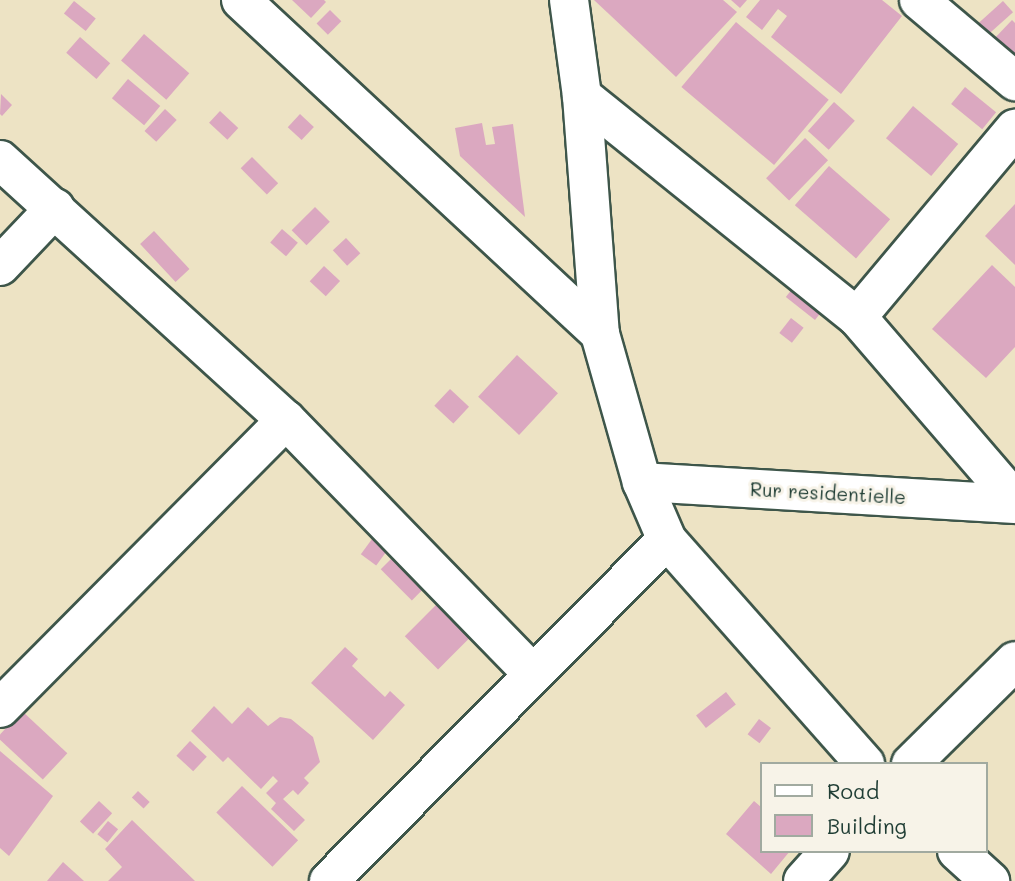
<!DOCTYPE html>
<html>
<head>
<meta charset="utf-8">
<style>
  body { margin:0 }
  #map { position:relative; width:1015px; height:881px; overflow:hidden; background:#ede3c4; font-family:Mali,sans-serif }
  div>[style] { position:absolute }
  .building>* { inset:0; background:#dba8c0; transform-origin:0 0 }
  .roads { filter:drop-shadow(2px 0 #3e564a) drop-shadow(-2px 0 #3e564a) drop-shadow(0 2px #3e564a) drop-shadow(0 -2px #3e564a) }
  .minor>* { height:38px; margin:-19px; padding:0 19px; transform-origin:19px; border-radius:19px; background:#fff }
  span { translate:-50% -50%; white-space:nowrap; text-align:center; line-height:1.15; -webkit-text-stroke:6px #f7f3e8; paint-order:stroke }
  .street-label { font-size:19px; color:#1f3d34 }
  .legend { position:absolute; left:760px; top:762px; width:228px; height:91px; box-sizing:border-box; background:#f7f3e8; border:2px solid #a1aaa0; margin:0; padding:9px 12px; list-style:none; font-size:21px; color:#1f3d34 }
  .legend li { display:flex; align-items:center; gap:14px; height:35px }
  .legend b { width:35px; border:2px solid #a1aaa0 }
</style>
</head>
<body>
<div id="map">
  <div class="building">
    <i style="clip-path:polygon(292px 0,324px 0,326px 2px,311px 18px)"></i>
    <i style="clip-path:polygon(594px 0,723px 0,737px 12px,676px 77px)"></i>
    <i style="clip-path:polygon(731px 0,747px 0,740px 8px)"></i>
    <i style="clip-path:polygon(760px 0,882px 0,902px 16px,841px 94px,771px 37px,787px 16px,778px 9px,762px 30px,746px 17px)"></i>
    <i style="left:74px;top:1px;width:28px;height:16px;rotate:39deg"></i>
    <i style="left:1003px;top:1px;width:15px;height:35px;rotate:48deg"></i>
    <i style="left:330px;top:10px;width:16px;height:19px;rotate:45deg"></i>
    <i style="clip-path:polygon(1012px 20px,1015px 23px,1015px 63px,992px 41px)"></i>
    <i style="left:736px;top:22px;width:121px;height:85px;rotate:40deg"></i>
    <i style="left:144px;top:34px;width:60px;height:35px;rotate:41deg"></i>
    <i style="left:80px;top:37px;width:40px;height:21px;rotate:41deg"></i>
    <i style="left:128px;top:79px;width:42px;height:25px;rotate:40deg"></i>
    <i style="left:965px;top:87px;width:40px;height:22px;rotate:39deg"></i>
    <i style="clip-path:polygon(1px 94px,12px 105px,2px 116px,0 114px)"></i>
    <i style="left:834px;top:102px;width:28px;height:39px;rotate:42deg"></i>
    <i style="left:913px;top:106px;width:59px;height:42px;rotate:40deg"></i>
    <i style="left:165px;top:109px;width:16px;height:30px;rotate:43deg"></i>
    <i style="left:220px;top:111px;width:25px;height:16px;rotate:43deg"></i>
    <i style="left:300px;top:114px;width:19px;height:18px;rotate:43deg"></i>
    <i style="clip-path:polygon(482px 123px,486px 145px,495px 144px,492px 127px,513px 124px,525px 217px,460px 156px,455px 128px)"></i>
    <i style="left:805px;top:138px;width:32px;height:56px;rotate:44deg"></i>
    <i style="left:252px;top:157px;width:37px;height:16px;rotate:45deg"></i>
    <i style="left:829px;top:166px;width:81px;height:52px;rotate:41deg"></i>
    <i style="clip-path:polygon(1015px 204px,1015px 265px,985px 236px)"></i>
    <i style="left:315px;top:207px;width:21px;height:33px;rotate:45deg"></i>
    <i style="left:282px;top:229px;width:21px;height:18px;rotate:41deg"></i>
    <i style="left:154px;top:231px;width:52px;height:19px;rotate:47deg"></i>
    <i style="left:346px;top:238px;width:21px;height:18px;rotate:47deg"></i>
    <i style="clip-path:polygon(992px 265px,1015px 287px,1015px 347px,986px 378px,932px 329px)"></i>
    <i style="left:324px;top:266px;width:22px;height:21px;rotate:43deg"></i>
    <i style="left:800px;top:279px;width:37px;height:23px;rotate:38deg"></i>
    <i style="left:791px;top:318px;width:16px;height:19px;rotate:38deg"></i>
    <i style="left:517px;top:355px;width:56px;height:57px;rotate:43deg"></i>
    <i style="left:450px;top:389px;width:26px;height:23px;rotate:43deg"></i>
    <i style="left:372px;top:539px;width:19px;height:19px;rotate:36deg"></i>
    <i style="left:397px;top:553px;width:44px;height:23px;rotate:45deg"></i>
    <i style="left:443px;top:598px;width:47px;height:54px;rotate:45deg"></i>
    <i style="clip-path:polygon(345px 647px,358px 659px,352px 666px,385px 697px,390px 691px,405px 705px,373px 740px,311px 683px)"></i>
    <i style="left:726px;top:692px;width:16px;height:38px;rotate:52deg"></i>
    <i style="clip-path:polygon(214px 706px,232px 724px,248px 707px,268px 726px,280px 717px,291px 719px,313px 737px,320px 762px,304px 778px,309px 783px,298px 795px,293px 790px,283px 799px,305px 820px,294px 831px,271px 809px,276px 803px,266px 793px,278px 781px,273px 776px,261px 789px,228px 757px,223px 762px,191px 731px)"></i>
    <i style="left:22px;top:711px;width:62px;height:36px;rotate:43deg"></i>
    <i style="left:759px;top:719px;width:15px;height:19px;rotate:37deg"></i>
    <i style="left:190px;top:741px;width:23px;height:20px;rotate:43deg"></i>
    <i style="clip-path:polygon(0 751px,53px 796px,9px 856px,0 848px)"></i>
    <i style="left:242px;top:786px;width:78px;height:37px;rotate:44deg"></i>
    <i style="left:138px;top:791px;width:16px;height:9px;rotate:43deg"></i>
    <i style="left:99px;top:801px;width:18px;height:28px;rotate:43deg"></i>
    <i style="clip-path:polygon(754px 801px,761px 807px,761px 851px,790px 851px,771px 874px,726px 834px)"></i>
    <i style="clip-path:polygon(132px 820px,195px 881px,108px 881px,122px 867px,105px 849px)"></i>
    <i style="left:108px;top:821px;width:13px;height:17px;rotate:39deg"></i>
    <i style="clip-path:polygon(63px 862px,84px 881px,47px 881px)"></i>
  </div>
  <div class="roads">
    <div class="minor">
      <i style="left:241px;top:0;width:490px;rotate:42.9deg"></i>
      <i style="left:569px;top:0;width:97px;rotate:82.3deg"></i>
      <i style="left:582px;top:96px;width:239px;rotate:85.7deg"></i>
      <i style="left:600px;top:334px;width:154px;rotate:74.2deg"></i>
      <i style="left:642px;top:482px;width:63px;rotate:66.7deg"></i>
      <i style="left:667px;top:540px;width:299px;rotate:48.5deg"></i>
      <i style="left:919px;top:0;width:126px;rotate:40.2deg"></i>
      <i style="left:582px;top:96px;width:353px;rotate:38.8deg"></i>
      <i style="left:857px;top:317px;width:243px;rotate:49.3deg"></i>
      <i style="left:0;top:160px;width:387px;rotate:42.3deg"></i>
      <i style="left:286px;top:420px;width:354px;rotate:45.8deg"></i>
      <i style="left:0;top:266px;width:80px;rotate:-46.5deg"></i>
      <i style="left:857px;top:317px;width:246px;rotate:-50deg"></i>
      <i style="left:642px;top:482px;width:374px;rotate:3.4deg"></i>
      <i style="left:0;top:708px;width:406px;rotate:-45.2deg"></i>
      <i style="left:911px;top:764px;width:146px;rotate:-44.7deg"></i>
      <i style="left:957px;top:851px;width:45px;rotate:42.3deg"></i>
      <i style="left:329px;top:881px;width:480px;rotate:-45.3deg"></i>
      <i style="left:803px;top:881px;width:40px;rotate:-48deg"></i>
    </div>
  </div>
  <div class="street-label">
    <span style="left:828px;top:493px;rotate:3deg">Rur residentielle</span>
  </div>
  <ul class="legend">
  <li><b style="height:9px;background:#fff"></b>Road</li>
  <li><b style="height:19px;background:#dba8c0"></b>Building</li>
  </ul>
</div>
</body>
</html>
